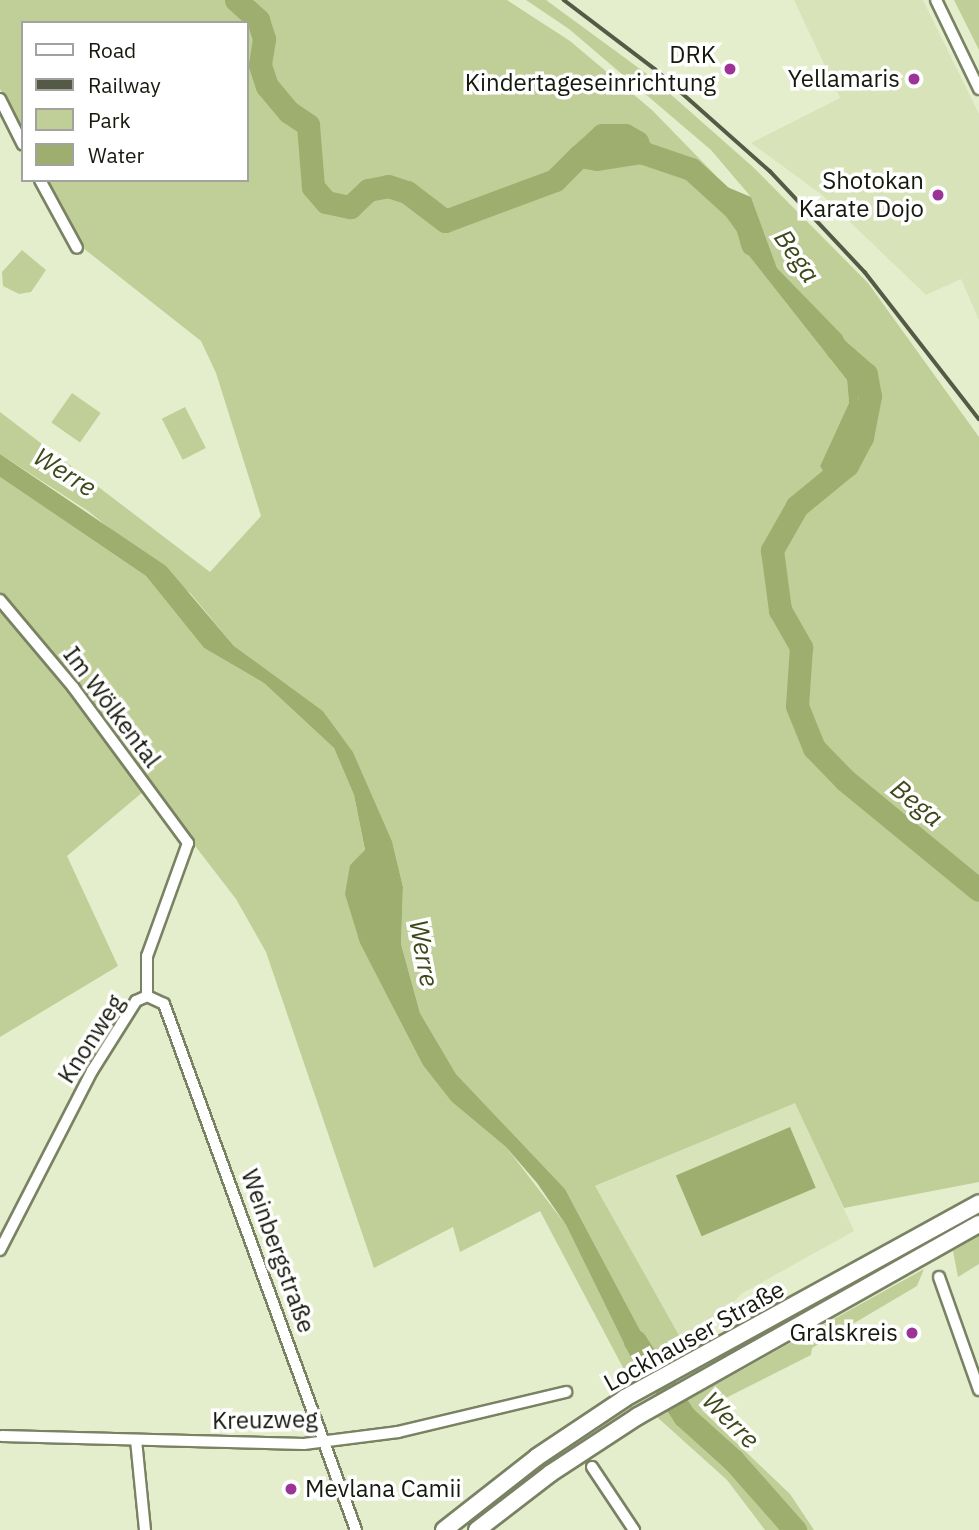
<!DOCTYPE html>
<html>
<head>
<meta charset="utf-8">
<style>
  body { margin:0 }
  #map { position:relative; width:979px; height:1530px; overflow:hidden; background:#e5eecc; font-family:"IBM Plex Sans",sans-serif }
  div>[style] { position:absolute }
  .built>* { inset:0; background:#d8e3b9 }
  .green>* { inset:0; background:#c0ce97; transform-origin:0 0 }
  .water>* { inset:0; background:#9eae6f; transform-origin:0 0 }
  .river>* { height:23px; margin:-11.5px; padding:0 11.5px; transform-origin:11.5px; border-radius:11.5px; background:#9eae6f }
  .roads { filter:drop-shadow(2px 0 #798262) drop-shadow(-2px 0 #798262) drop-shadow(0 2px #798262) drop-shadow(0 -2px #798262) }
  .minor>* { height:10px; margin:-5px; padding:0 5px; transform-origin:5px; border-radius:5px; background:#fff }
  .secondary>* { height:16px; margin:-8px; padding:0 8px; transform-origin:8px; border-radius:8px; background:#fff }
  .rail>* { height:3.5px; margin:-1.75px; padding:0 1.75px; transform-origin:1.75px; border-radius:1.75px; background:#555a47 }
  .dots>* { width:19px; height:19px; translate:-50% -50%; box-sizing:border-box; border:4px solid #fff; border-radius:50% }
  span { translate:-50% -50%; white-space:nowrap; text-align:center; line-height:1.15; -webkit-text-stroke:7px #fff; paint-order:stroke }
  .poi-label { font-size:24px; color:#16190d }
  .right { translate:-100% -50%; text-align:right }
  .left { translate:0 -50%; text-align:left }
  .street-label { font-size:24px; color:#16190d }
  .water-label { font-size:26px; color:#3e4819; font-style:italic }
  .legend { position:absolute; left:21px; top:21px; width:228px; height:161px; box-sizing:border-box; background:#fff; border:2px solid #a2a39e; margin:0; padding:9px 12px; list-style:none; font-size:21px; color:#16190d }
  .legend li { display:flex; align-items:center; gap:14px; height:35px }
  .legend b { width:35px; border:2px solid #a2a39e }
</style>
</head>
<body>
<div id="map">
  <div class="built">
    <i style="clip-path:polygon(794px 0,923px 0,979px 114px,979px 320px,961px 279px,926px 295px,822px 195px,751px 143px,840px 98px)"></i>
    <i style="clip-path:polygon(795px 1102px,854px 1231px,741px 1294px,706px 1334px,685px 1346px,594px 1187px)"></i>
  </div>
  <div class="green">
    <i style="clip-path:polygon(0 0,507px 0,570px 41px,652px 110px,727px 187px,737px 206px,746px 252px,847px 380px,849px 403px,820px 466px,827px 478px,857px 432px,862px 396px,860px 370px,842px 336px,777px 268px,751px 197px,711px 150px,569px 29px,526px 0,546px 0,651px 77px,753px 167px,868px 283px,979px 437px,979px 1182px,844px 1208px,795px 1103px,595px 1186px,685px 1346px,657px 1362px,565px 1189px,456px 1074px,420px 1013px,401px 944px,403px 887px,392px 841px,353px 752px,323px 711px,234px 646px,191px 594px,88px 511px,0 454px,0 412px,210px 572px,261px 516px,216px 373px,201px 341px,78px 244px,46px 180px,247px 180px,247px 23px,23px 23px,23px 134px,0 89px)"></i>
    <i style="clip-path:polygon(954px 0,979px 0,979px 50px)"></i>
    <i style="clip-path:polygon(22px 250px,46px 270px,31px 292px,19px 294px,3px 286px,2px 272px)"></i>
    <i style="left:72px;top:393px;width:35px;height:36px;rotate:35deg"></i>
    <i style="left:185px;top:407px;width:46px;height:26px;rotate:63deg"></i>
    <i style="clip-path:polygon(0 477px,146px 576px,204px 648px,264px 683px,334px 748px,354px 795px,365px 851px,350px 865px,452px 1102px,506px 1147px,566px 1225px,638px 1372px,628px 1377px,540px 1211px,460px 1252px,453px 1227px,374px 1268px,266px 952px,236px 899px,152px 790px,79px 685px,0 593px)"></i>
    <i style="clip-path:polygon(0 609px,74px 697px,144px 791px,67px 856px,118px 966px,0 1037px)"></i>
    <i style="clip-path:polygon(979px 1236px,979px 1264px,958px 1277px,953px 1251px)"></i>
    <i style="clip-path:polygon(924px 1269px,917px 1286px,812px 1348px,811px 1355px,702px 1410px,790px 1494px,814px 1530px,765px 1530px,727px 1480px,657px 1417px)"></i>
  </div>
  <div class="water">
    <i style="clip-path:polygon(727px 187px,751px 197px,777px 268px,842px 335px,860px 370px,857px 432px,827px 478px,820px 466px,849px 403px,847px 380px,746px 252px,737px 206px)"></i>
    <i style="clip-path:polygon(0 454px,166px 566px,234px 646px,323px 711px,353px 752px,392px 841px,403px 887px,401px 944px,420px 1013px,456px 1074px,565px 1189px,657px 1362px,638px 1372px,566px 1225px,537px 1183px,506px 1147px,452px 1102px,423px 1065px,360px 943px,345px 894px,350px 865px,365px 850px,354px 795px,334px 748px,264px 683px,204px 648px,146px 576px,0 477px)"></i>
    <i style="left:790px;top:1127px;width:66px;height:124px;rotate:67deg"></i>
  </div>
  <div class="river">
    <i style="left:236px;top:0;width:30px;rotate:42deg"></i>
    <i style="left:258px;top:20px;width:20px;rotate:72deg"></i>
    <i style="left:264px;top:39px;width:26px;rotate:99deg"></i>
    <i style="left:260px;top:65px;width:22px;rotate:72deg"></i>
    <i style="left:267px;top:86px;width:34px;rotate:50deg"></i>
    <i style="left:289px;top:112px;width:23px;rotate:34deg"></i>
    <i style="left:308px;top:125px;width:62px;rotate:85.4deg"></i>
    <i style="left:313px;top:187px;width:20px;rotate:49deg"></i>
    <i style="left:326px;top:202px;width:25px;rotate:12deg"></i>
    <i style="left:350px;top:207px;width:25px;rotate:-43deg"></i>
    <i style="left:368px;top:190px;width:20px;rotate:-11deg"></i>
    <i style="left:388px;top:186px;width:20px;rotate:18deg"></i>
    <i style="left:407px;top:192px;width:48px;rotate:37.3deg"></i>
    <i style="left:445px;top:221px;width:117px;rotate:-20.4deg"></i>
    <i style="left:555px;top:180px;width:34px;rotate:-45deg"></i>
    <i style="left:579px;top:156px;width:18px;rotate:9deg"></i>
    <i style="left:597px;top:159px;width:45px;rotate:-9deg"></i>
    <i style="left:641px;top:152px;width:53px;rotate:18.8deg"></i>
    <i style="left:691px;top:169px;width:58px;rotate:42.2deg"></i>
    <i style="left:734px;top:208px;width:22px;rotate:54deg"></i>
    <i style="left:747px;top:226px;width:19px;rotate:74deg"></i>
    <i style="left:579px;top:156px;width:31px;rotate:-42deg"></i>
    <i style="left:602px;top:135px;width:23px"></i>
    <i style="left:625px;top:135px;width:14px;rotate:30deg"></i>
    <i style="left:637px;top:142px;width:11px;rotate:68deg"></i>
    <i style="left:837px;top:349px;width:38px;rotate:41deg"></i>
    <i style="left:866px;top:374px;width:22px;rotate:80deg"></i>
    <i style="left:870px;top:396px;width:42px;rotate:101deg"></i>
    <i style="left:862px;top:437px;width:32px;rotate:118deg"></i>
    <i style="left:847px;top:465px;width:65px;rotate:140.6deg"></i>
    <i style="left:797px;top:506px;width:51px;rotate:119.6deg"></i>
    <i style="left:772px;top:550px;width:61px;rotate:82.4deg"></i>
    <i style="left:780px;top:610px;width:43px;rotate:60.4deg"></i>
    <i style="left:801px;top:647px;width:59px;rotate:93.9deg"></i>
    <i style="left:797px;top:706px;width:45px;rotate:68deg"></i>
    <i style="left:814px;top:748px;width:45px;rotate:45.9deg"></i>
    <i style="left:845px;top:780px;width:173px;rotate:39.4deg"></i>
    <i style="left:635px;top:1341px;width:90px;rotate:56.8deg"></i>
    <i style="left:684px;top:1416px;width:66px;rotate:41.9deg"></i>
    <i style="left:733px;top:1460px;width:94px;rotate:48.5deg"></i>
  </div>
  <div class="roads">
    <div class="minor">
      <i style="left:936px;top:0;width:99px;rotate:64.2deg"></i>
      <i style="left:0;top:99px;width:51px;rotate:63.4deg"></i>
      <i style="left:40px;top:180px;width:77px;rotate:61.4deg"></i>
      <i style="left:0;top:600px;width:114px;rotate:50deg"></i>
      <i style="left:73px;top:687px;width:194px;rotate:53.6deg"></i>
      <i style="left:188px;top:843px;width:120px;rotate:109.9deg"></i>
      <i style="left:147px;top:956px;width:40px;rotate:90deg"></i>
      <i style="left:147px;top:996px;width:19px;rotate:25deg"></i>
      <i style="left:164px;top:1004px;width:560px;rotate:69.95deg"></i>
      <i style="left:0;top:1250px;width:201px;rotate:-62.8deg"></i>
      <i style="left:92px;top:1071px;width:83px;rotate:-57.8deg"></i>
      <i style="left:136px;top:1001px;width:12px;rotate:-24deg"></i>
      <i style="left:939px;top:1277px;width:120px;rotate:70.5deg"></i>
      <i style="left:2px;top:1436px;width:302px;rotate:1.5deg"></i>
      <i style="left:304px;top:1444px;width:95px;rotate:-7.3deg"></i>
      <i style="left:398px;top:1432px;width:173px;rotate:-13.4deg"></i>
      <i style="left:136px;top:1440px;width:90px;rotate:84.3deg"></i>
      <i style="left:592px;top:1467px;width:76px;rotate:56.3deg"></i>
    </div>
    <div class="secondary">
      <i style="left:444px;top:1530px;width:118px;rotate:-38.1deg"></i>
      <i style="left:537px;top:1457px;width:106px;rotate:-33.8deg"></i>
      <i style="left:625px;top:1398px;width:404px;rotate:-28.8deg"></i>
      <i style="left:477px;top:1530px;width:93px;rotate:-37.6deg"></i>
      <i style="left:551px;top:1473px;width:104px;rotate:-33.2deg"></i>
      <i style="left:638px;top:1416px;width:391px;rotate:-29.4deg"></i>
    </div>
  </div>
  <div class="rail">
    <i style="left:564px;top:0;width:114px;rotate:37.2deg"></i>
    <i style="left:655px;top:69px;width:154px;rotate:41.6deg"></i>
    <i style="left:770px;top:171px;width:139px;rotate:46.8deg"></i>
    <i style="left:865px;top:272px;width:186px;rotate:52.2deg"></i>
  </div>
  <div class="dots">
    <i style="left:730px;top:69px;background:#9c3497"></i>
    <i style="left:914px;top:79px;background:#9c3497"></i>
    <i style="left:938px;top:195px;background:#9c3497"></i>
    <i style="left:912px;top:1333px;background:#9c3497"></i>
    <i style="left:291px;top:1489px;background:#9c3497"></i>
  </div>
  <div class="poi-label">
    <span class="right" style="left:716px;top:69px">DRK<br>Kindertageseinrichtung</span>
    <span class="right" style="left:900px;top:79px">Yellamaris</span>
    <span class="right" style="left:924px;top:195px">Shotokan<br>Karate Dojo</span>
    <span class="right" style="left:898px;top:1333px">Gralskreis</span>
    <span class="left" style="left:305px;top:1489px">Mevlana Camii</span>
  </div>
  <div class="street-label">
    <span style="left:112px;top:707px;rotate:53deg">Im Wölkental</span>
    <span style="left:91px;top:1039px;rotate:-57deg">Knonweg</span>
    <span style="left:278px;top:1251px;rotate:70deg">Weinbergstraße</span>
    <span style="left:694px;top:1336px;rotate:-29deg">Lockhauser Straße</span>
    <span style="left:265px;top:1420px;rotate:-1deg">Kreuzweg</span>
  </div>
  <div class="water-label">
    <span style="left:797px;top:256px;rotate:55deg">Bega</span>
    <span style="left:65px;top:472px;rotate:32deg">Werre</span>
    <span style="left:917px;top:803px;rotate:39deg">Bega</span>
    <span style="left:424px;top:953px;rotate:80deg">Werre</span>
    <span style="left:731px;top:1420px;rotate:45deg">Werre</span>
  </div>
  <ul class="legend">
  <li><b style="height:9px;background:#fff"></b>Road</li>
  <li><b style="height:9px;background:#555a47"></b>Railway</li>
  <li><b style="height:19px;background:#c0ce97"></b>Park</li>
  <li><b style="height:19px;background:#9eae6f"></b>Water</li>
  </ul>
</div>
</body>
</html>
